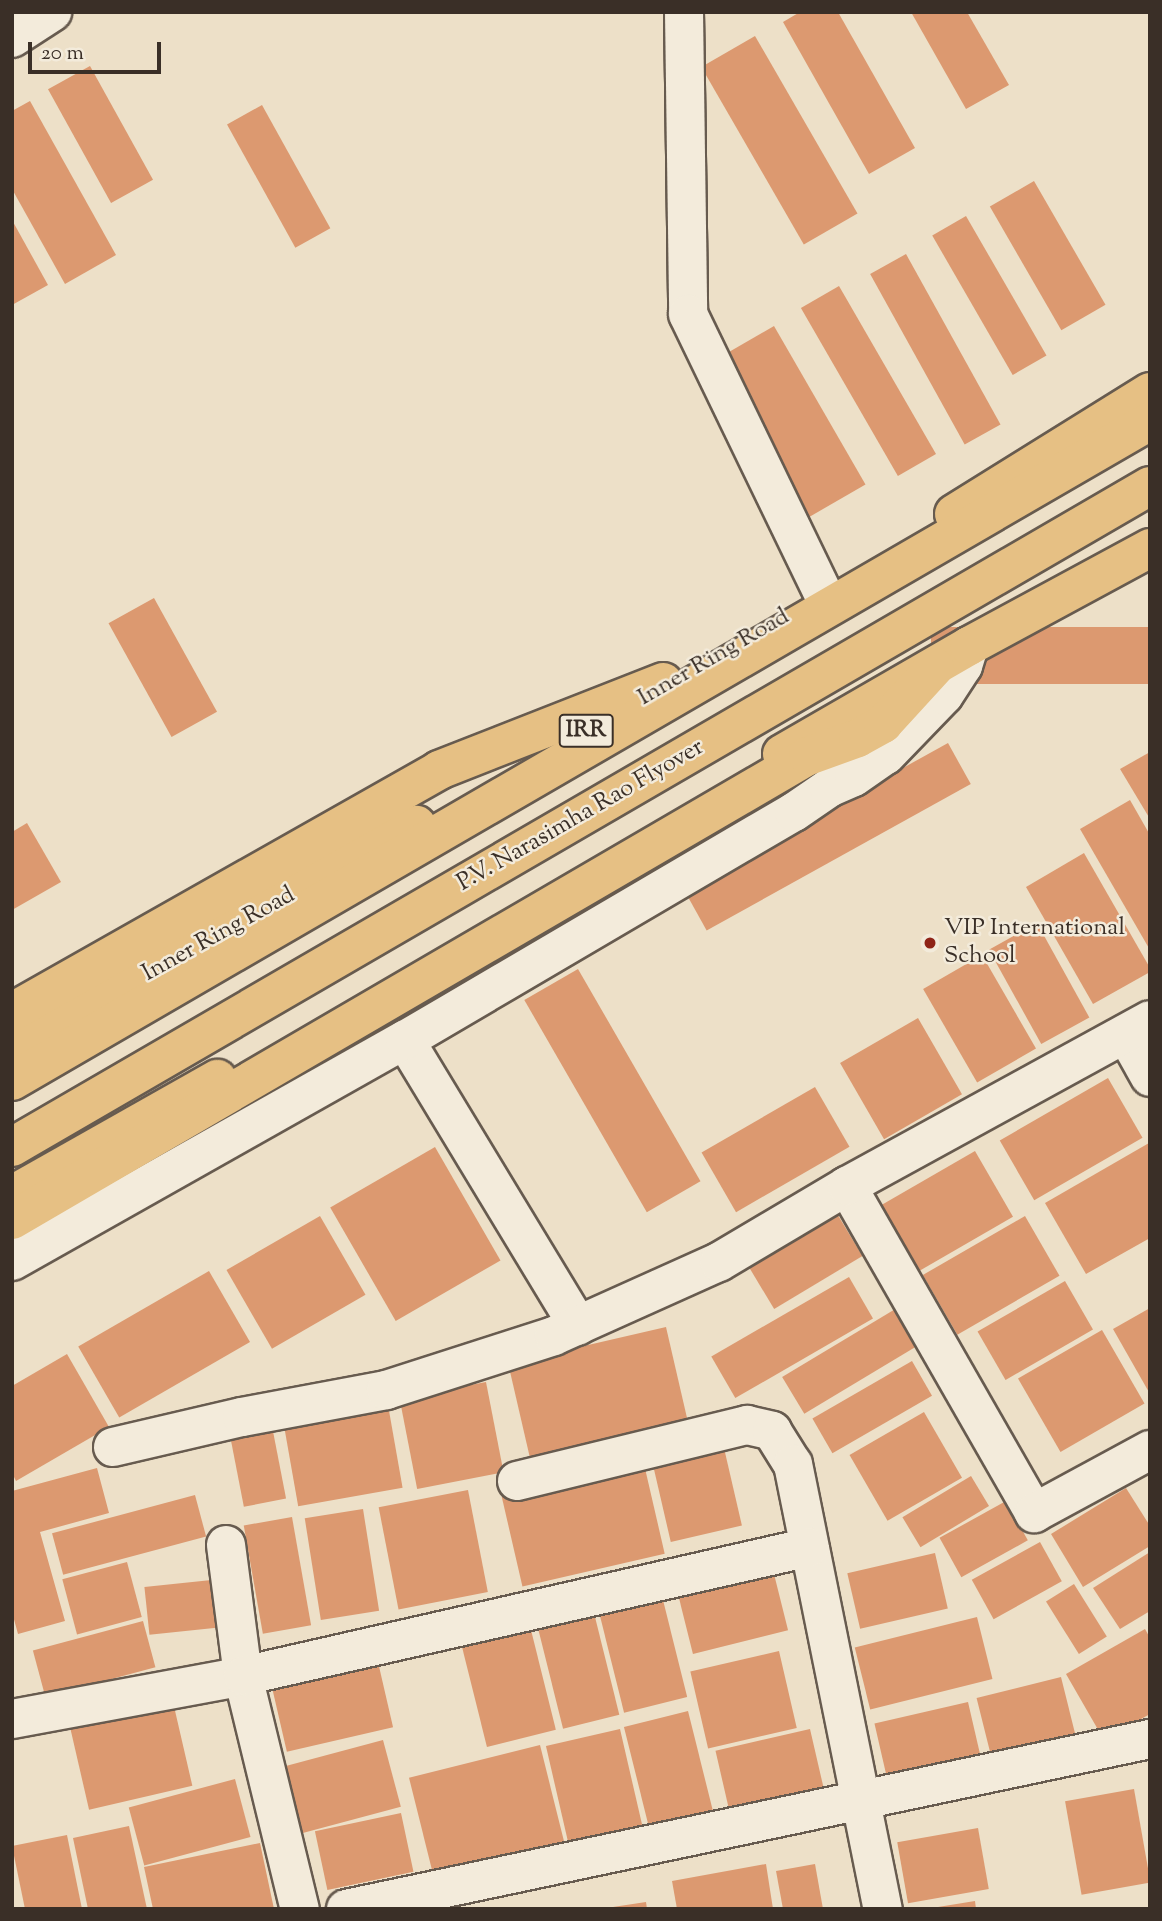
<!DOCTYPE html>
<html>
<head>
<meta charset="utf-8">
<style>
  body { margin:0 }
  #map { position:relative; width:1162px; height:1921px; overflow:hidden; background:#ede0c8; font-family:"Sorts Mill Goudy",serif }
  div>[style] { position:absolute }
  .building>* { inset:0; background:#dc9970; transform-origin:0 0 }
  .roads { filter:drop-shadow(2px 0 #675b4f) drop-shadow(-2px 0 #675b4f) drop-shadow(0 2px #675b4f) drop-shadow(0 -2px #675b4f) }
  .minor>* { height:38px; margin:-19px; padding:0 19px; transform-origin:19px; border-radius:19px; background:#f3ebdb }
  .major>* { height:38px; margin:-19px; padding:0 19px; transform-origin:19px; border-radius:19px; background:#e6c084 }
  .highway>* { height:38px; margin:-19px; padding:0 19px; transform-origin:19px; border-radius:19px; background:#e6c084 }
  .dots>* { width:19px; height:19px; translate:-50% -50%; box-sizing:border-box; border:4px solid #f3ebdb; border-radius:50% }
  span { translate:-50% -50%; white-space:nowrap; text-align:center; line-height:1.15; -webkit-text-stroke:5px #f3ebdb; paint-order:stroke }
  .shield-label span { padding:2px 5px; background:#f3ebdb; border:2px solid; border-radius:5px; -webkit-text-stroke-width:0 }
  .shield-label { font-size:23px; color:#3a2f27; font-weight:700 }
  .street-label { font-size:24px; color:#3a2f27 }
  .poi-label { font-size:24px; color:#3a2f27 }
  .left { translate:0 -50%; text-align:left }
  .frame { position:absolute; inset:0; border:14px solid #3a2f27; pointer-events:none }
  .scale { position:absolute; left:28px; top:42px; width:133px; height:32px; box-sizing:border-box; border:4px solid #3a2f27; border-top:0; padding-left:9px; font-size:21px; line-height:24px; white-space:nowrap; color:#3a2f27; -webkit-text-stroke:5px #f3ebdb; paint-order:stroke }
</style>
</head>
<body>
<div id="map">
  <div class="building">
    <i style="clip-path:polygon(800px 12px,838px 12px,915px 148px,869px 174px,783px 22px)"></i>
    <i style="clip-path:polygon(911px 12px,967px 12px,1009px 85px,966px 109px)"></i>
    <i style="left:755px;top:36px;width:205px;height:62px;rotate:60deg"></i>
    <i style="left:90px;top:66px;width:130px;height:48px;rotate:61deg"></i>
    <i style="clip-path:polygon(30px 101px,116px 255px,65px 284px,12px 189px,12px 111px)"></i>
    <i style="left:262px;top:105px;width:141px;height:40px;rotate:61deg"></i>
    <i style="left:1034px;top:181px;width:143px;height:51px;rotate:60deg"></i>
    <i style="left:966px;top:216px;width:161px;height:39px;rotate:60deg"></i>
    <i style="clip-path:polygon(12px 220px,48px 285px,12px 305px)"></i>
    <i style="left:906px;top:254px;width:195px;height:41px;rotate:61deg"></i>
    <i style="left:839px;top:286px;width:194px;height:44px;rotate:60deg"></i>
    <i style="left:774px;top:326px;width:183px;height:65px;rotate:60deg"></i>
    <i style="left:154px;top:598px;width:130px;height:52px;rotate:61deg"></i>
    <i style="left:1150px;top:627px;width:57px;height:219px;rotate:90deg"></i>
    <i style="left:948px;top:743px;width:47px;height:302px;rotate:61deg"></i>
    <i style="clip-path:polygon(1150px 752px,1150px 819px,1120px 769px)"></i>
    <i style="clip-path:polygon(1130px 800px,1150px 835px,1150px 950px,1080px 829px)"></i>
    <i style="clip-path:polygon(27px 823px,61px 882px,12px 910px,12px 832px)"></i>
    <i style="clip-path:polygon(1084px 853px,1150px 968px,1150px 972px,1093px 1004px,1026px 887px)"></i>
    <i style="left:1037px;top:923px;width:108px;height:55px;rotate:61deg"></i>
    <i style="left:982px;top:955px;width:108px;height:68px;rotate:60deg"></i>
    <i style="left:578px;top:969px;width:245px;height:62px;rotate:60deg"></i>
    <i style="left:918px;top:1018px;width:88px;height:90px;rotate:60deg"></i>
    <i style="left:1108px;top:1078px;width:69px;height:125px;rotate:60deg"></i>
    <i style="left:815px;top:1087px;width:69px;height:131px;rotate:60deg"></i>
    <i style="clip-path:polygon(1149px 1143px,1150px 1238px,1086px 1274px,1045px 1203px)"></i>
    <i style="left:435px;top:1147px;width:131px;height:121px;rotate:60deg"></i>
    <i style="left:975px;top:1151px;width:76px;height:121px;rotate:60deg"></i>
    <i style="left:830px;top:1202px;width:63px;height:103px;rotate:59deg"></i>
    <i style="left:320px;top:1216px;width:91px;height:108px;rotate:60deg"></i>
    <i style="left:1025px;top:1216px;width:69px;height:118px;rotate:60deg"></i>
    <i style="left:209px;top:1271px;width:82px;height:151px;rotate:60deg"></i>
    <i style="left:849px;top:1277px;width:48px;height:159px;rotate:60deg"></i>
    <i style="left:1065px;top:1281px;width:56px;height:101px;rotate:60deg"></i>
    <i style="left:897px;top:1308px;width:43px;height:134px;rotate:59deg"></i>
    <i style="clip-path:polygon(1150px 1308px,1150px 1394px,1113px 1329px)"></i>
    <i style="left:666px;top:1327px;width:106px;height:162px;rotate:77deg"></i>
    <i style="left:1102px;top:1330px;width:85px;height:97px;rotate:60deg"></i>
    <i style="clip-path:polygon(67px 1354px,109px 1427px,16px 1481px,12px 1473px,12px 1386px)"></i>
    <i style="left:912px;top:1361px;width:40px;height:115px;rotate:60deg"></i>
    <i style="left:486px;top:1382px;width:92px;height:88px;rotate:79deg"></i>
    <i style="left:388px;top:1405px;width:84px;height:106px;rotate:80deg"></i>
    <i style="left:924px;top:1412px;width:76px;height:86px;rotate:60deg"></i>
    <i style="left:271px;top:1421px;width:79px;height:43px;rotate:79deg"></i>
    <i style="left:721px;top:1435px;width:93px;height:73px;rotate:77deg"></i>
    <i style="left:644px;top:1464px;width:92px;height:146px;rotate:77deg"></i>
    <i style="clip-path:polygon(97px 1468px,109px 1513px,40px 1532px,65px 1621px,18px 1634px,12px 1612px,12px 1491px)"></i>
    <i style="left:971px;top:1476px;width:35px;height:80px;rotate:59deg"></i>
    <i style="clip-path:polygon(1126px 1488px,1150px 1526px,1150px 1546px,1083px 1587px,1051px 1534px)"></i>
    <i style="left:468px;top:1490px;width:104px;height:91px;rotate:79deg"></i>
    <i style="left:195px;top:1495px;width:43px;height:148px;rotate:75deg"></i>
    <i style="left:1006px;top:1501px;width:45px;height:76px;rotate:61deg"></i>
    <i style="left:363px;top:1509px;width:103px;height:59px;rotate:81deg"></i>
    <i style="left:292px;top:1517px;width:110px;height:49px;rotate:80deg"></i>
    <i style="left:1040px;top:1542px;width:45px;height:78px;rotate:61deg"></i>
    <i style="clip-path:polygon(1150px 1552px,1150px 1611px,1120px 1629px,1093px 1588px)"></i>
    <i style="left:935px;top:1553px;width:57px;height:90px;rotate:77deg"></i>
    <i style="left:127px;top:1562px;width:57px;height:67px;rotate:75deg"></i>
    <i style="left:774px;top:1574px;width:58px;height:98px;rotate:76deg"></i>
    <i style="left:221px;top:1579px;width:48px;height:77px;rotate:84deg"></i>
    <i style="left:1074px;top:1584px;width:62px;height:33px;rotate:58deg"></i>
    <i style="left:662px;top:1596px;width:104px;height:65px;rotate:76deg"></i>
    <i style="left:592px;top:1605px;width:113px;height:58px;rotate:76deg"></i>
    <i style="left:977px;top:1617px;width:64px;height:126px;rotate:76deg"></i>
    <i style="left:143px;top:1621px;width:48px;height:114px;rotate:75deg"></i>
    <i style="left:529px;top:1622px;width:111px;height:71px;rotate:76deg"></i>
    <i style="clip-path:polygon(1145px 1629px,1150px 1638px,1150px 1714px,1104px 1740px,1066px 1674px)"></i>
    <i style="left:779px;top:1651px;width:79px;height:91px;rotate:77deg"></i>
    <i style="left:378px;top:1662px;width:67px;height:109px;rotate:77deg"></i>
    <i style="left:1061px;top:1677px;width:68px;height:87px;rotate:76deg"></i>
    <i style="left:173px;top:1702px;width:86px;height:106px;rotate:77deg"></i>
    <i style="left:968px;top:1702px;width:57px;height:96px;rotate:77deg"></i>
    <i style="left:688px;top:1711px;width:104px;height:66px;rotate:76deg"></i>
    <i style="left:620px;top:1729px;width:105px;height:76px;rotate:77deg"></i>
    <i style="left:810px;top:1729px;width:65px;height:97px;rotate:77deg"></i>
    <i style="left:383px;top:1740px;width:69px;height:117px;rotate:75deg"></i>
    <i style="left:540px;top:1745px;width:102px;height:135px;rotate:76deg"></i>
    <i style="left:235px;top:1779px;width:60px;height:110px;rotate:75deg"></i>
    <i style="left:1134px;top:1789px;width:95px;height:70px;rotate:80deg"></i>
    <i style="left:401px;top:1813px;width:60px;height:88px;rotate:78deg"></i>
    <i style="clip-path:polygon(129px 1826px,147px 1909px,88px 1909px,73px 1838px)"></i>
    <i style="left:978px;top:1828px;width:62px;height:82px;rotate:80deg"></i>
    <i style="clip-path:polygon(67px 1835px,82px 1909px,25px 1909px,12px 1846px)"></i>
    <i style="clip-path:polygon(260px 1843px,274px 1909px,153px 1909px,144px 1867px)"></i>
    <i style="clip-path:polygon(766px 1864px,773px 1909px,677px 1909px,672px 1881px)"></i>
    <i style="clip-path:polygon(815px 1864px,823px 1909px,783px 1909px,776px 1871px)"></i>
    <i style="clip-path:polygon(975px 1901px,976px 1909px,938px 1909px,938px 1907px)"></i>
    <i style="clip-path:polygon(646px 1902px,647px 1909px,613px 1909px,613px 1907px)"></i>
  </div>
  <div class="roads">
    <div class="minor">
      <i style="left:684px;top:12px;width:302px;rotate:89.2deg"></i>
      <i style="left:688px;top:314px;width:312px;rotate:64.2deg"></i>
      <i style="left:12px;top:38px;width:48px;rotate:-33deg"></i>
      <i style="left:1126px;top:1034px;width:49px;rotate:60.8deg"></i>
      <i style="left:405px;top:1040px;width:334px;rotate:58.8deg"></i>
      <i style="left:847px;top:1186px;width:377px;rotate:60.2deg"></i>
      <i style="left:1034px;top:1513px;width:132px;rotate:-28.5deg"></i>
      <i style="left:12px;top:1261px;width:451px;rotate:-29.4deg"></i>
      <i style="left:405px;top:1040px;width:451px;rotate:-30.4deg"></i>
      <i style="left:794px;top:812px;width:42px;rotate:-34.4deg"></i>
      <i style="left:829px;top:788px;width:27px;rotate:-24deg"></i>
      <i style="left:854px;top:777px;width:39px;rotate:-35deg"></i>
      <i style="left:886px;top:755px;width:83px;rotate:-46deg"></i>
      <i style="left:944px;top:695px;width:35px;rotate:-57deg"></i>
      <i style="left:963px;top:666px;width:21px;rotate:-73deg"></i>
      <i style="left:113px;top:1447px;width:132px;rotate:-13.1deg"></i>
      <i style="left:242px;top:1417px;width:147px;rotate:-10.6deg"></i>
      <i style="left:386px;top:1390px;width:176px;rotate:-17.8deg"></i>
      <i style="left:554px;top:1336px;width:181px;rotate:-24.2deg"></i>
      <i style="left:719px;top:1262px;width:149px;rotate:-30.7deg"></i>
      <i style="left:847px;top:1186px;width:345px;rotate:-28.7deg"></i>
      <i style="left:517px;top:1481px;width:237px;rotate:-13.7deg"></i>
      <i style="left:747px;top:1425px;width:26px;rotate:13deg"></i>
      <i style="left:772px;top:1431px;width:39px;rotate:58deg"></i>
      <i style="left:793px;top:1464px;width:454px;rotate:78.6deg"></i>
      <i style="left:226px;top:1545px;width:132px;rotate:82.6deg"></i>
      <i style="left:243px;top:1676px;width:240px;rotate:76.3deg"></i>
      <i style="left:12px;top:1719px;width:235px;rotate:-10.5deg"></i>
      <i style="left:243px;top:1676px;width:581px;rotate:-12.82deg"></i>
      <i style="left:346px;top:1909px;width:822px;rotate:-11.94deg"></i>
    </div>
    <div class="major">
      <i style="left:954px;top:514px;width:231px;rotate:-31.9deg"></i>
      <i style="left:782px;top:754px;width:216px;rotate:-30deg"></i>
      <i style="left:969px;top:646px;width:206px;rotate:-28.4deg"></i>
      <i style="left:12px;top:1050px;width:463px;rotate:-29.1deg"></i>
      <i style="left:12px;top:1195px;width:236px;rotate:-29.5deg"></i>
    </div>
    <div class="highway">
      <i style="left:12px;top:1012px;width:491px;rotate:-29.5deg"></i>
      <i style="left:439px;top:770px;width:241px;rotate:-21.4deg"></i>
      <i style="left:12px;top:1081px;width:1316px;rotate:-30.11deg"></i>
      <i style="left:12px;top:1147px;width:1316px;rotate:-30.15deg"></i>
      <i style="left:12px;top:1220px;width:921px;rotate:-30.24deg"></i>
      <i style="left:808px;top:756px;width:53px;rotate:-19.8deg"></i>
      <i style="left:858px;top:738px;width:29px;rotate:-29deg"></i>
      <i style="left:883px;top:724px;width:77px;rotate:-47.6deg"></i>
    </div>
  </div>
  <div class="dots">
    <i style="left:930px;top:943px;background:#8f2418"></i>
  </div>
  <div class="shield-label">
    <span style="left:586px;top:731px">IRR</span>
  </div>
  <div class="street-label">
    <span style="left:714px;top:658px;rotate:-30deg">Inner Ring Road</span>
    <span style="left:581px;top:816px;rotate:-30deg">P.V. Narasimha Rao Flyover</span>
    <span style="left:219px;top:935px;rotate:-29deg">Inner Ring Road</span>
  </div>
  <div class="poi-label">
    <span class="left" style="left:944px;top:943px">VIP International<br>School</span>
  </div>
  <div class="frame"></div>
  <div class="scale">20 m</div>
</div>
</body>
</html>
